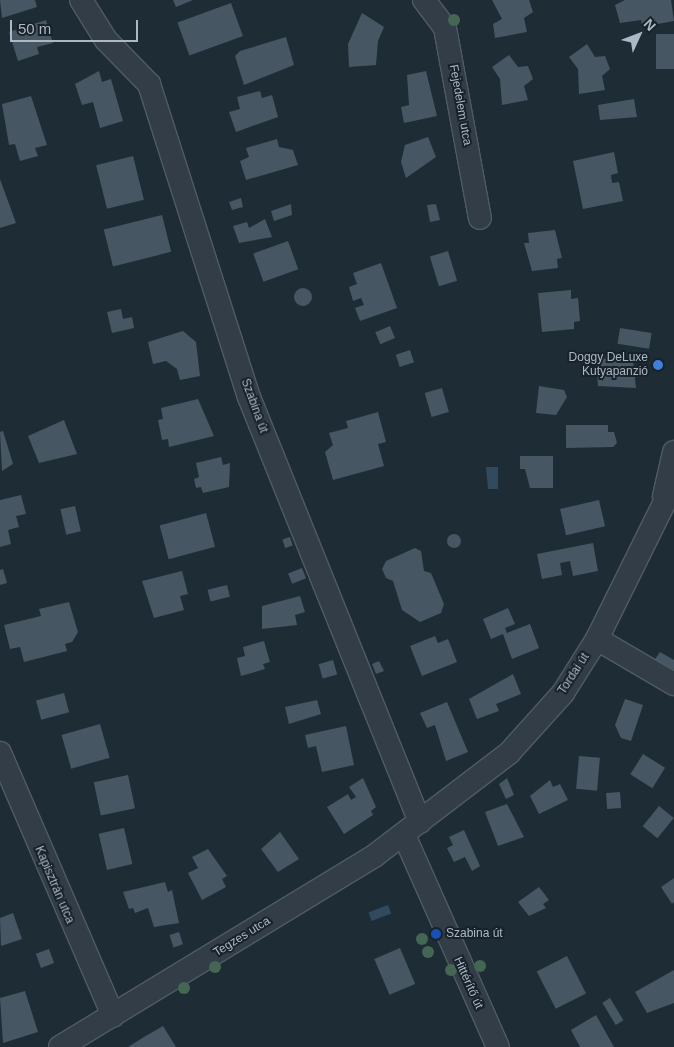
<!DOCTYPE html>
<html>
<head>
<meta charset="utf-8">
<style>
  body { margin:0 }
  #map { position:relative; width:674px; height:1047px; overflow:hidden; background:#1e2c36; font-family:Arial,sans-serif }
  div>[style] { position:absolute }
  .water>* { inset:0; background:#314a5e; transform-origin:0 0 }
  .building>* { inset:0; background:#465663; transform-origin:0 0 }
  .round { border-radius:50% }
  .roads { filter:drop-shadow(1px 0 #4f5b65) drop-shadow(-1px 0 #4f5b65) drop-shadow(0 1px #4f5b65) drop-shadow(0 -1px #4f5b65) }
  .minor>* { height:22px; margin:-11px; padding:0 11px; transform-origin:11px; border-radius:11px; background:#323d47 }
  .trees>* { width:12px; height:12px; margin:-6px; border-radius:50%; background:#446652 }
  .dots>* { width:14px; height:14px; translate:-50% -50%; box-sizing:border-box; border:2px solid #18222b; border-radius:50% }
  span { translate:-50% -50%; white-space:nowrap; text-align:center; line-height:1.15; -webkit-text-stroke:4px #18222b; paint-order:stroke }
  .street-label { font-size:12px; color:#acb8c4 }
  .poi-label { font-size:12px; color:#acb8c4 }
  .right { translate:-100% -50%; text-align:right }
  .left { translate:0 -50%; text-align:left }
  .north { position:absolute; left:614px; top:10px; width:50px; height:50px; -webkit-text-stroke:4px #18222b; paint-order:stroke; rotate:47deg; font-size:14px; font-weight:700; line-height:20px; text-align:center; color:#acb8c4 }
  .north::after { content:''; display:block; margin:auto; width:18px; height:22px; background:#acb8c4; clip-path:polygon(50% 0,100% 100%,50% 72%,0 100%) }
  .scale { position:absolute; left:10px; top:20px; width:128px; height:22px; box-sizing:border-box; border:2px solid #acb8c4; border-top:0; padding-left:6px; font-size:15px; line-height:18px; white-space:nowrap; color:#acb8c4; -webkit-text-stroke:4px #18222b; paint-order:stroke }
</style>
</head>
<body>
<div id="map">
  <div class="water">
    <i style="clip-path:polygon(486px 467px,498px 467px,498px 489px,488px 489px)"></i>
    <i style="left:388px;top:905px;width:9px;height:21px;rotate:69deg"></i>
  </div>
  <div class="building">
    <i style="clip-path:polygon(0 0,35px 0,37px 7px,2px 18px)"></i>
    <i style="clip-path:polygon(173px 0,193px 0,176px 7px)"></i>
    <i style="clip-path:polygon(492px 0,529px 0,533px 12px,524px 18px,527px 32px,495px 38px,493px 24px,502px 19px)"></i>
    <i style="clip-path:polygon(625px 0,671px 0,674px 21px,642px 27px,641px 20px,620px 23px,615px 5px)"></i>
    <i style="left:231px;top:3px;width:35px;height:57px;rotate:70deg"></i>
    <i style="clip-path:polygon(362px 13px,384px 27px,378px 41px,376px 65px,349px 67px,348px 44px)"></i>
    <i style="clip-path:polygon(46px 20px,53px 43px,37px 47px,39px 54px,18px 61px,9px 32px)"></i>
    <i style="left:674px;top:34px;width:35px;height:18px;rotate:90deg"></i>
    <i style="clip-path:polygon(286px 37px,294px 65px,244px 85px,235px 56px,240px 51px)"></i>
    <i style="clip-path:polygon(587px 44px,595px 57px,605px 56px,610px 69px,602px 76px,605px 90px,579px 94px,578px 69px,569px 57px)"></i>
    <i style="clip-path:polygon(509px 55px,518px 67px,528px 66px,533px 79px,524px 86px,528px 100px,502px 105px,500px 79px,492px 67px)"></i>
    <i style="clip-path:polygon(99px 71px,102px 82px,111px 79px,123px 121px,100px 128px,93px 102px,82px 105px,75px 84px)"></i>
    <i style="clip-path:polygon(426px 71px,437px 116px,404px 123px,401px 107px,409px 105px,407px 75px)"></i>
    <i style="clip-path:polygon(260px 91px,262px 98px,272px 95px,278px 117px,236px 132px,229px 112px,240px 109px,237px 97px)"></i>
    <i style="clip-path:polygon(31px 96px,47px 145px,35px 148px,38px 156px,20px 161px,15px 144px,9px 145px,2px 104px)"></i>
    <i style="clip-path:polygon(634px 99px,637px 117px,600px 120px,598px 105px)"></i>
    <i style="clip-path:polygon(428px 137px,436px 157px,406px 178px,401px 162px,405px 145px)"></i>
    <i style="clip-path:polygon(277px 139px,279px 147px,293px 150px,298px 165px,246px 180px,240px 161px,249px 157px,246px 148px)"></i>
    <i style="clip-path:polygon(614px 152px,618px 173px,611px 175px,612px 183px,619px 182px,623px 201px,583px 209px,573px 161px)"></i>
    <i style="left:133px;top:156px;width:45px;height:38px;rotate:76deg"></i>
    <i style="clip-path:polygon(0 179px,16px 223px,0 228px)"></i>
    <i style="clip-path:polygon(241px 198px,243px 207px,232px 210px,229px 202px)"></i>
    <i style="clip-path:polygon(291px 204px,292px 215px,274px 221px,271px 211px)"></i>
    <i style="clip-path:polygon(436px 204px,440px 220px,430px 222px,427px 205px)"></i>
    <i style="left:162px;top:215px;width:38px;height:60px;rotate:76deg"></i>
    <i style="clip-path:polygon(265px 219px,272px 237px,239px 243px,233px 226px,247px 222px,249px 228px)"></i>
    <i style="clip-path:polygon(555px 230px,562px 258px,557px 259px,558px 268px,532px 271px,524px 243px,529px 243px,528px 233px)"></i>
    <i style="left:288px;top:241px;width:30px;height:37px;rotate:70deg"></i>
    <i style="left:448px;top:251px;width:31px;height:19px;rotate:73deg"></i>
    <i style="clip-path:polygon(381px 263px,397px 308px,360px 321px,355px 308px,364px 305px,361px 298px,353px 301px,349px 287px,357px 284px,353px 273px)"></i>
    <i class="round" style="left:294px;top:288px;width:18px;height:18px"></i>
    <i style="clip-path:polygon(571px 290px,571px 299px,578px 298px,580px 321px,574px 322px,574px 329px,542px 332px,538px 293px)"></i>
    <i style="clip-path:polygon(121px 309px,123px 319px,132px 317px,134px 328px,112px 333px,107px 312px)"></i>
    <i style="left:390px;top:326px;width:13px;height:16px;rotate:67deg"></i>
    <i style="left:620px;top:328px;width:32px;height:16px;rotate:9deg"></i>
    <i style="clip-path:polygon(183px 331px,196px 342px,200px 376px,180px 380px,177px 369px,166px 361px,153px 364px,148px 342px)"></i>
    <i style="left:410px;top:350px;width:13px;height:15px;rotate:72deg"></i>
    <i style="clip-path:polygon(596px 358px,633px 360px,636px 388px,598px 386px)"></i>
    <i style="clip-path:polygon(539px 386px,564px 390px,567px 397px,556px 415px,536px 413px)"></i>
    <i style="left:442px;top:388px;width:25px;height:18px;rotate:74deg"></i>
    <i style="clip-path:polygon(198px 399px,214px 436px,169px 447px,168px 439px,162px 440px,158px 420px,163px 419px,161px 408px)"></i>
    <i style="clip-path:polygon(378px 412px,386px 442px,378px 444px,384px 466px,333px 480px,325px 452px,333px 445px,329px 433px,348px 428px,346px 421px)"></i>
    <i style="clip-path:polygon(64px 420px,77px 454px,39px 463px,28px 436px)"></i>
    <i style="clip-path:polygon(566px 425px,608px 425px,608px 432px,614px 432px,617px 443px,613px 447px,566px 448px)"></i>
    <i style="clip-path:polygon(3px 431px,13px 464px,2px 471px,0 432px)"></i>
    <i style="clip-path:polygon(520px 456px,553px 456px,553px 488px,530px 488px,525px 469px,520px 469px)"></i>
    <i style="clip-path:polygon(221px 457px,223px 465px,230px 463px,229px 487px,203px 493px,201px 487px,196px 488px,194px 479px,199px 477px,196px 463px)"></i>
    <i style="clip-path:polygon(21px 495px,26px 514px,16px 516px,19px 527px,8px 530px,11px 544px,0 547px,0 500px)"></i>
    <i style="left:599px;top:500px;width:27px;height:40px;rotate:77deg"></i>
    <i style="left:75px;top:506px;width:26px;height:15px;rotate:77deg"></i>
    <i style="left:206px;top:513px;width:35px;height:48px;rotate:75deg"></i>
    <i class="round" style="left:447px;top:534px;width:14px;height:14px"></i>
    <i style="left:290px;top:537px;width:9px;height:8px;rotate:72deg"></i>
    <i style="clip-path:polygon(593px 543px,598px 571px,573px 576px,570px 561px,560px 563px,562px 575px,542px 579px,537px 554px)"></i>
    <i style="clip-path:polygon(415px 548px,421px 551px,424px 571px,431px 573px,444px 604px,441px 613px,420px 622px,402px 610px,393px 581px,386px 578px,382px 569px,386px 561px)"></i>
    <i style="left:302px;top:568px;width:11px;height:15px;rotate:68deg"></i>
    <i style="clip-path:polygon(3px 569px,7px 583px,0 585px,0 570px)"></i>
    <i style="clip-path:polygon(182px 571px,188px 594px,180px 596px,184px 610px,154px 618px,142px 581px)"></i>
    <i style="left:227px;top:585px;width:12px;height:20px;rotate:76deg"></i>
    <i style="clip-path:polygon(300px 596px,305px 612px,295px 615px,297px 625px,262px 629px,262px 606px)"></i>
    <i style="clip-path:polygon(69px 602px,78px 632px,72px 642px,65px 644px,67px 651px,24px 662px,20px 647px,10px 649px,4px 625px,41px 616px,39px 609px)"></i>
    <i style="clip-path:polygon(508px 608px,515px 624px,505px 628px,507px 633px,530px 624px,539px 648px,512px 659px,503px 634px,491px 639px,483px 619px)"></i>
    <i style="clip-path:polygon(435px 636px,438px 643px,448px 639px,457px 662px,422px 676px,410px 646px)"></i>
    <i style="clip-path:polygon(264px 641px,270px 662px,263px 664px,265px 669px,241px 676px,237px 658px,245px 656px,243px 647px)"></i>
    <i style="clip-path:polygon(660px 652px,674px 660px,674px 674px,651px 665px)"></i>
    <i style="left:333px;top:660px;width:15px;height:15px;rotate:74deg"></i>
    <i style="clip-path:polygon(379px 661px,384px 671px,376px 674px,372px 664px)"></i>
    <i style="clip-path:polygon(513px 674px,521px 694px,496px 704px,499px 711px,477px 719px,469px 699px)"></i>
    <i style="left:64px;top:693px;width:20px;height:29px;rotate:75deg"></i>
    <i style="clip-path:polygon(625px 699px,643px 705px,631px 741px,621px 738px,615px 725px)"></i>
    <i style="clip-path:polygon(317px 700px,321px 714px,289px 724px,285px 707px)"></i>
    <i style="clip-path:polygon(447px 702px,468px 752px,446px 761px,435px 725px,427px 728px,420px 713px)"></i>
    <i style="left:100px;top:724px;width:35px;height:40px;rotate:74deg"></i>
    <i style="clip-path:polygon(346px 726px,354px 765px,322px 772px,316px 746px,308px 748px,305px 735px)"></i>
    <i style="left:643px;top:754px;width:26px;height:24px;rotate:32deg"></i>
    <i style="left:579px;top:756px;width:21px;height:33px;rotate:5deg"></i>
    <i style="left:128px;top:775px;width:34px;height:35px;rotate:78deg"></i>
    <i style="clip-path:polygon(363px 778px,376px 807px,371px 811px,373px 815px,344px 834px,327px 807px,348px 794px,351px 800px,356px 797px,349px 787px)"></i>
    <i style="clip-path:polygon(507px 778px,514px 795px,506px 799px,499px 784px)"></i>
    <i style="clip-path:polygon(550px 780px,553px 787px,560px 784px,568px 800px,539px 814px,530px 796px)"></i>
    <i style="left:620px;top:792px;width:16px;height:14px;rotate:86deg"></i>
    <i style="clip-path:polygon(507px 804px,524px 837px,498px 846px,485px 812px)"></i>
    <i style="left:659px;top:806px;width:19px;height:26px;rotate:39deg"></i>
    <i style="left:124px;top:828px;width:37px;height:26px;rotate:77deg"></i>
    <i style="clip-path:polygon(464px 830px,480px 866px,472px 871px,465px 857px,454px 862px,447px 848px,453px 845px,449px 837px)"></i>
    <i style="clip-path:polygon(280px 832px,299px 859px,278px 872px,261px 849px)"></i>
    <i style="clip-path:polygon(208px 849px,227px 876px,222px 879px,226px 887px,202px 900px,188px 873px,198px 868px,192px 857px)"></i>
    <i style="clip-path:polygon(674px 878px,674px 902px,672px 904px,661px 887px)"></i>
    <i style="clip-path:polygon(165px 882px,168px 892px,172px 890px,179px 923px,154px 927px,148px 908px,135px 913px,133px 908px,129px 909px,123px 892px)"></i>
    <i style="clip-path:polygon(539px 887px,549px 900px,543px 904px,546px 908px,529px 916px,518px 902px)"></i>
    <i style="clip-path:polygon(13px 913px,22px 939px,1px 946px,0 918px)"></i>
    <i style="left:179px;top:932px;width:13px;height:10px;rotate:72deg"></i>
    <i style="left:400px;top:948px;width:39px;height:28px;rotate:67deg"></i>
    <i style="left:49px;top:949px;width:15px;height:14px;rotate:70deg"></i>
    <i style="left:567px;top:956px;width:42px;height:34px;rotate:63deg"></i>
    <i style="clip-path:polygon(674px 970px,674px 1003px,647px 1013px,635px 992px)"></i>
    <i style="clip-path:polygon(25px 991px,38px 1032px,3px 1043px,0 998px)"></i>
    <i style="left:610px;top:998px;width:26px;height:9px;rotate:59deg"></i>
    <i style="clip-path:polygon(596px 1015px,614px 1047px,580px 1047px,571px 1030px)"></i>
    <i style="clip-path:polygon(163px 1026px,176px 1047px,128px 1047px,144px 1037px)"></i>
  </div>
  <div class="roads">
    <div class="minor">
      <i style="left:81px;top:0;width:47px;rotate:58deg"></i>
      <i style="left:106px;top:40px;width:62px;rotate:45.7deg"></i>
      <i style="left:149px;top:84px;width:329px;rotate:72.3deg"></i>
      <i style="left:249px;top:397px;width:458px;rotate:68.1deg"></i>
      <i style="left:424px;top:0;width:35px;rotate:53deg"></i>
      <i style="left:445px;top:28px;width:193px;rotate:79.6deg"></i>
      <i style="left:664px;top:496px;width:45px;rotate:-77.2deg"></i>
      <i style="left:597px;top:639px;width:89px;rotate:30.3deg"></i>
      <i style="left:0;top:753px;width:286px;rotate:66.7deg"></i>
      <i style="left:404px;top:835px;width:232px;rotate:66.1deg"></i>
      <i style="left:60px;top:1047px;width:368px;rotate:-31.3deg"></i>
      <i style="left:374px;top:856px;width:170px;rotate:-37.3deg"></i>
      <i style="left:509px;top:753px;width:81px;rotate:-48deg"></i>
      <i style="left:563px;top:693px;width:64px;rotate:-57.8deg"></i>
      <i style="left:597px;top:639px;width:174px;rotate:-63.7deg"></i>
    </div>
  </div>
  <div class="trees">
    <i style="left:454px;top:20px"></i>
    <i style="left:422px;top:939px"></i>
    <i style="left:428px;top:952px"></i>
    <i style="left:480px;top:966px"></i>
    <i style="left:215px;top:967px"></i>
    <i style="left:451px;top:970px"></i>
    <i style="left:184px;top:988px"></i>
  </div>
  <div class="dots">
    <i style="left:658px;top:365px;background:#3f7fe0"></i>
    <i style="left:436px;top:934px;background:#1a4fb4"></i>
  </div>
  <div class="street-label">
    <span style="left:460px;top:105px;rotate:80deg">Fejedelem utca</span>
    <span style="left:254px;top:406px;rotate:70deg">Szabina út</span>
    <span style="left:574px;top:674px;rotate:-57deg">Tordai út</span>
    <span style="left:54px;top:885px;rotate:67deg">Kapisztrán utca</span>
    <span style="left:242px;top:937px;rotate:-32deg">Tegzes utca</span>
    <span style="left:468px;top:983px;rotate:66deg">Hittérítő út</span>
  </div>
  <div class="poi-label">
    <span class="right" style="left:648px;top:365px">Doggy DeLuxe<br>Kutyapanzió</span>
    <span class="left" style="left:446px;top:934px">Szabina út</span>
  </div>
  <div class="north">N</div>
  <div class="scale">50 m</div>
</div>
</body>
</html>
